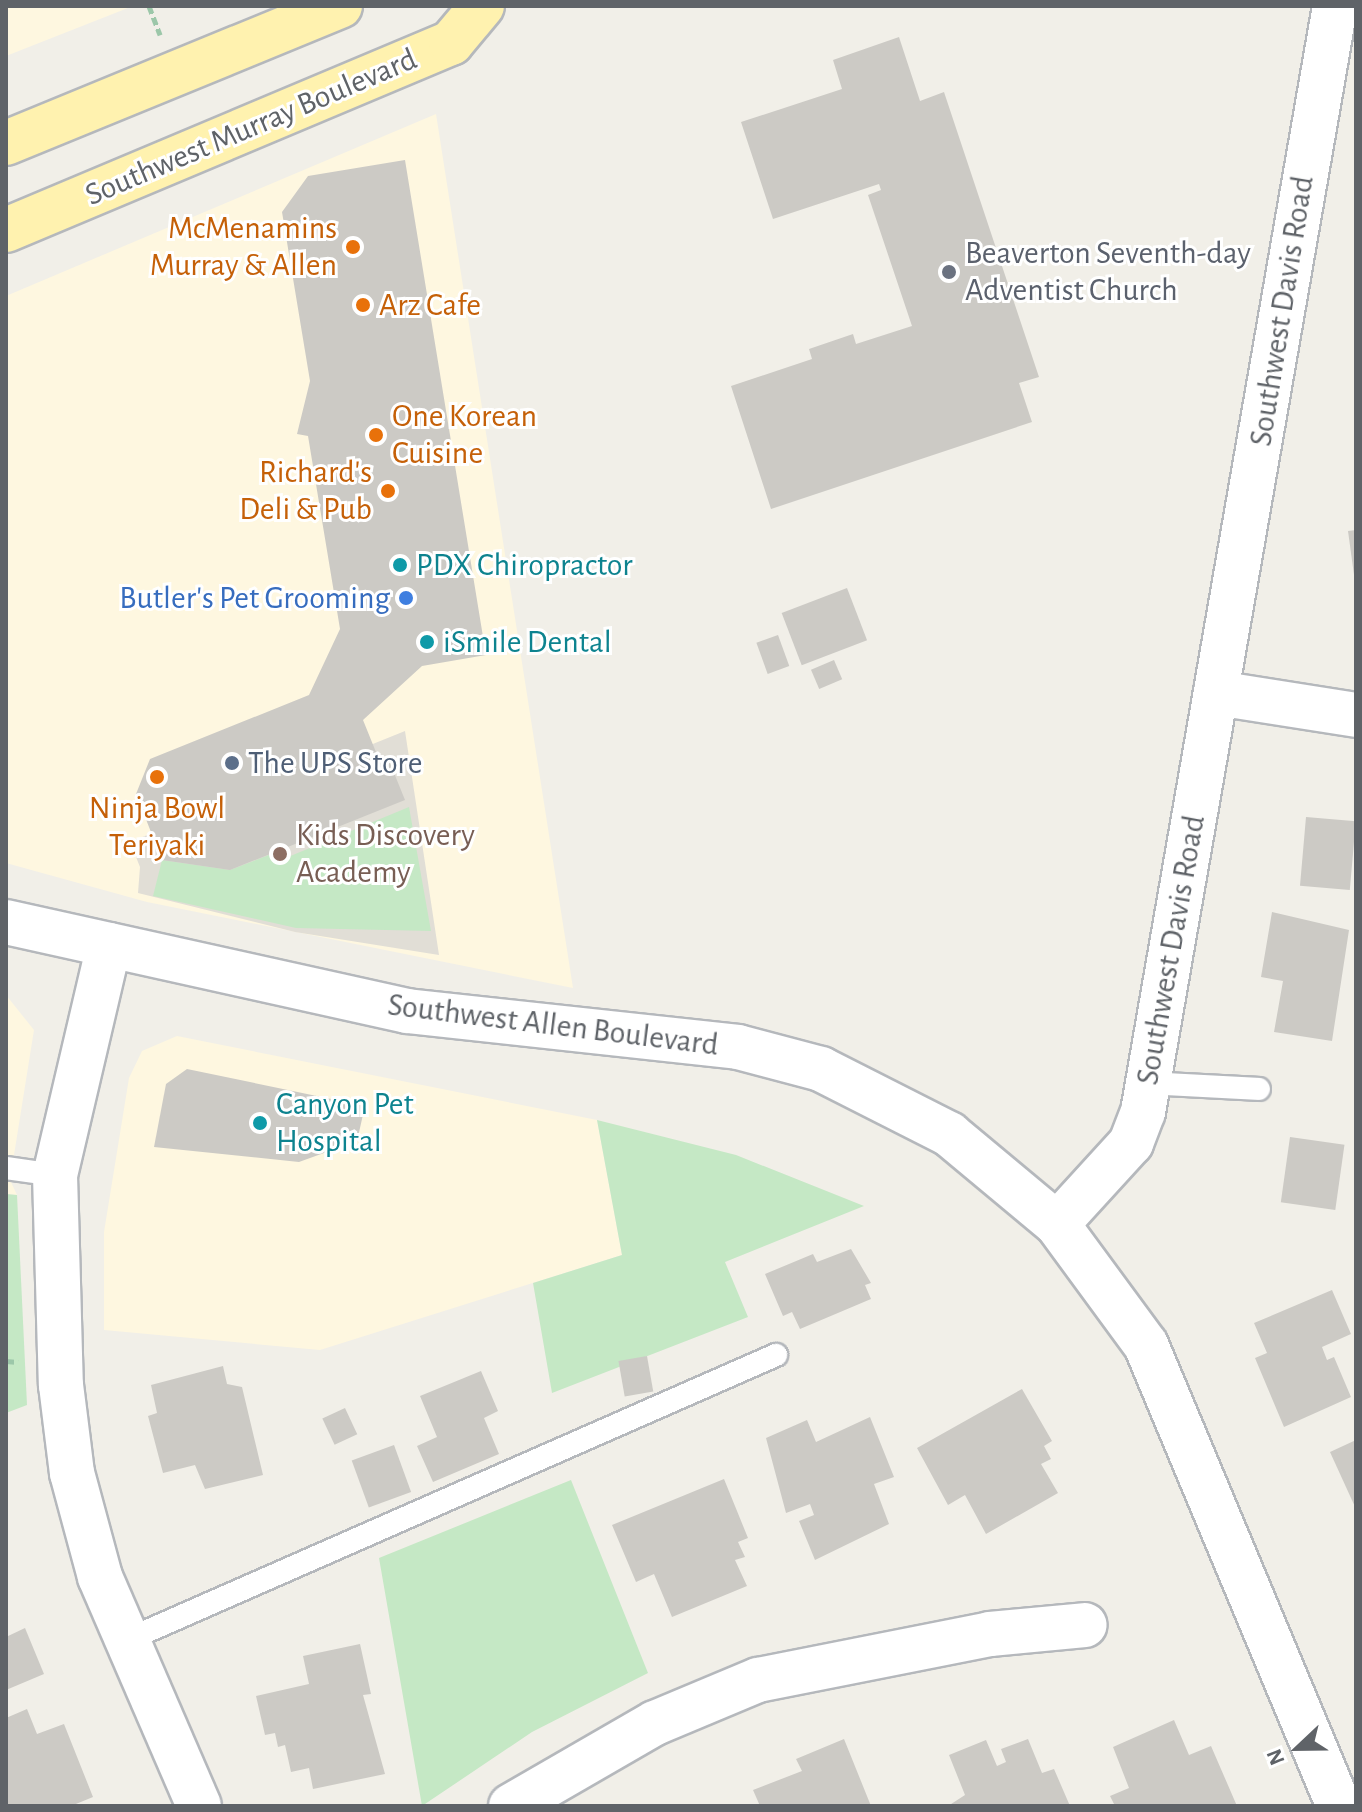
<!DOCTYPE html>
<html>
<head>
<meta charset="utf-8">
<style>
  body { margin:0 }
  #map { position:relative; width:1362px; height:1812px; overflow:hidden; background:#f1efe8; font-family:"Alegreya Sans",sans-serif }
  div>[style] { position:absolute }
  .commercial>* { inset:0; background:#fef7e0 }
  .education>* { inset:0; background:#e1ded6 }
  .green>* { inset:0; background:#c5e8c5 }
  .building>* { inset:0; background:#cccac5; transform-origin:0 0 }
  .path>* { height:5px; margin-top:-2.5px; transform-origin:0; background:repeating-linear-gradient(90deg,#9cc7a9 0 8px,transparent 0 12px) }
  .roads { filter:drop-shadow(2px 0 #b5b8bc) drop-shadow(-2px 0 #b5b8bc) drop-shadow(0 2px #b5b8bc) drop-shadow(0 -2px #b5b8bc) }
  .lane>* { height:22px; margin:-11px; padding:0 11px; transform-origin:11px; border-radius:11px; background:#fff }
  .street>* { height:44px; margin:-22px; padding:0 22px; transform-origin:22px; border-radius:22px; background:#fff }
  .secondary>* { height:44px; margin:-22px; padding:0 22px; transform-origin:22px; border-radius:22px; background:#fff }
  .primary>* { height:44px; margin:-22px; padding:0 22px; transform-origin:22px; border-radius:22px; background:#fff2af }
  .dots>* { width:22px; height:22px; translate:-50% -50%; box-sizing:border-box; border:4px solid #fff; border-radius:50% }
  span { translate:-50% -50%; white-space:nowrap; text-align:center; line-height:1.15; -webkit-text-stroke:6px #fff; paint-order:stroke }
  .street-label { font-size:32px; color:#5f6368 }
  .food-label { font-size:32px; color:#c56008 }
  .right { translate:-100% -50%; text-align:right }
  .left { translate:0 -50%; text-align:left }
  .worship-label { font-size:32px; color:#5b616d }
  .culture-label { font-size:32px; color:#0d838f }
  .shop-label { font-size:32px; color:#366cbe }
  .service-label { font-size:32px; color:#4e5e75 }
  .education-label { font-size:32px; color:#785e54 }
  .frame { position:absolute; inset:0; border:8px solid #5f6368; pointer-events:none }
  .north { position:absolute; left:1258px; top:1708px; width:80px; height:80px; -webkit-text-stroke:6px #fff; paint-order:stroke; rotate:248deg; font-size:22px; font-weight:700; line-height:32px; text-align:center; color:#5f6368 }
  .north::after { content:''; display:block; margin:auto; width:28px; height:36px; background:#5f6368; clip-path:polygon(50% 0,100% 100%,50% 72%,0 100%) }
</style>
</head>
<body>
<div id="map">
  <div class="commercial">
    <i style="clip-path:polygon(6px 6px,133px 6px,6px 56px)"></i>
    <i style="clip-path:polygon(436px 114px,573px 988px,147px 902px,6px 863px,6px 296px)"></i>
    <i style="clip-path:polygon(6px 995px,34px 1030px,10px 1180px,17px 1195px,6px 1194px)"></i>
    <i style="clip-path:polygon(177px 1036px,597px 1120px,622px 1255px,320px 1350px,104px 1330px,104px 1232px,129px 1078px,142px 1051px)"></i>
  </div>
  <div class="education">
    <i style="clip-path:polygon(405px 731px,439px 955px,295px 932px,138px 893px,140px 867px,130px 842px)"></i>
  </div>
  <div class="green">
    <i style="clip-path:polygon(409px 807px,431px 931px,296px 928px,153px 896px,162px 860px,230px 870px,284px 849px,288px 857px)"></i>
    <i style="clip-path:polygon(597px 1120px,736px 1155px,864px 1206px,725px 1262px,748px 1317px,552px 1393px,533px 1283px,622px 1255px)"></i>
    <i style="clip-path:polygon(6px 1194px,17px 1195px,27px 1405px,6px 1413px)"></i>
    <i style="clip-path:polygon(571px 1480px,648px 1673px,532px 1732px,422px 1806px,379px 1558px)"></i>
  </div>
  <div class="building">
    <i style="clip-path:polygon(899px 37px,920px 101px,944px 92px,1039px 377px,1019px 383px,1032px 422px,771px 509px,731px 386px,812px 359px,809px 349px,853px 334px,856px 344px,912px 326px,868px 195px,881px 190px,879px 184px,773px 219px,741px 122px,842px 89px,833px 60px)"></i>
    <i style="clip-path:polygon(405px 160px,486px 655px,422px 666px,363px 720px,382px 767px,390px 763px,405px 800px,230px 870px,162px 860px,136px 794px,150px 759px,309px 695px,340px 629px,308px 436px,297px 434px,310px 381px,282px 212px,308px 176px)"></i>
    <i style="clip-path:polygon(1356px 530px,1356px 575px,1354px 575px,1348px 531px)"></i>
    <i style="left:847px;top:588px;width:56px;height:70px;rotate:69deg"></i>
    <i style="left:778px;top:635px;width:33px;height:23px;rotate:70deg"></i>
    <i style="left:834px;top:660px;width:21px;height:25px;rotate:67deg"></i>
    <i style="left:1306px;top:817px;width:50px;height:69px;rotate:5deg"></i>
    <i style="clip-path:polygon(1272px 912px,1349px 930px,1332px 1041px,1274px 1032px,1283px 981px,1261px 977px)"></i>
    <i style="clip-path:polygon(187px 1069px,365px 1106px,357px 1141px,299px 1162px,154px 1147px,166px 1084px)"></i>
    <i style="left:1290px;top:1137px;width:55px;height:66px;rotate:8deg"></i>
    <i style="clip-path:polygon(851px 1249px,871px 1283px,865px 1285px,871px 1299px,800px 1329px,792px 1312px,783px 1316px,765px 1274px,813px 1254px,817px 1262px)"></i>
    <i style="clip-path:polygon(1332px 1290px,1351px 1334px,1322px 1347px,1327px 1360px,1334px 1357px,1351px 1397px,1284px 1427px,1255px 1358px,1267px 1353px,1254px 1323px)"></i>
    <i style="left:647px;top:1356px;width:36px;height:29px;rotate:80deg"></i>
    <i style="clip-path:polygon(223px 1366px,227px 1384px,242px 1387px,263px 1475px,205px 1489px,195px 1465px,163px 1473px,148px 1416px,157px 1413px,151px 1385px)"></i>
    <i style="clip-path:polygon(481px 1371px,498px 1411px,484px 1418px,499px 1454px,433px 1482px,417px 1446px,437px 1437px,420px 1396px)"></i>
    <i style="clip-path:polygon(1022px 1389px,1052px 1441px,1044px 1446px,1051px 1459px,1041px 1464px,1058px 1493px,986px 1534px,965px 1495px,948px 1505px,917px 1448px)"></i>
    <i style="left:345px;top:1408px;width:29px;height:25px;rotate:65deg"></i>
    <i style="clip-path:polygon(870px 1417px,894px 1477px,874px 1484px,889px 1524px,815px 1560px,799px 1521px,814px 1515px,810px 1504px,786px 1513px,766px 1438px,807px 1420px,816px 1442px)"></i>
    <i style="clip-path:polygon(1356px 1440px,1356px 1509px,1330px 1452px)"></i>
    <i style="left:394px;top:1445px;width:50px;height:45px;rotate:70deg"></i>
    <i style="clip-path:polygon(724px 1479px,748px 1538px,738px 1542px,745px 1557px,735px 1560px,747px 1586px,672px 1617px,654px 1574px,636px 1582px,612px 1525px)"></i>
    <i style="clip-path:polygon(25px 1628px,44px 1674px,6px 1690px,6px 1637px)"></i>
    <i style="clip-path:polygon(360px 1644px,371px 1694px,363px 1695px,385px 1774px,313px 1789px,309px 1768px,291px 1772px,285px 1745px,278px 1747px,275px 1733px,265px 1735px,256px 1696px,309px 1684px,303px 1656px)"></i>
    <i style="clip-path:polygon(27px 1709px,37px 1734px,64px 1724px,93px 1797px,71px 1806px,6px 1806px,6px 1718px)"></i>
    <i style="clip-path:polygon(1174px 1720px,1189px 1755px,1211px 1746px,1237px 1806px,1115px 1806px,1110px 1796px,1129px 1788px,1113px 1747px)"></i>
    <i style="clip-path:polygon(844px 1739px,871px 1806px,760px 1806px,753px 1790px,802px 1771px,796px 1759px)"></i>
    <i style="clip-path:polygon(1028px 1739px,1042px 1773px,1054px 1769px,1070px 1806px,948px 1806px,965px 1795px,949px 1755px,986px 1740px,997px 1766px,1006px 1762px,1001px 1749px)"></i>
  </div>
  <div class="path">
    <i style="left:149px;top:6px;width:31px;rotate:69deg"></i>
    <i style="left:6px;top:1361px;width:12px;rotate:5deg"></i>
  </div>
  <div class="roads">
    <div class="lane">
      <i style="left:1148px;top:1083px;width:111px;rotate:3.1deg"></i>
      <i style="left:6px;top:1168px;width:49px;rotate:8.1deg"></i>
      <i style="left:127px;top:1640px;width:709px;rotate:-23.71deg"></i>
    </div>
    <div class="street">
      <i style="left:1216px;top:693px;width:142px;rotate:8.9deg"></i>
      <i style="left:109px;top:945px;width:236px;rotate:103.2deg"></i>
      <i style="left:55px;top:1175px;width:210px;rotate:88.4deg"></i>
      <i style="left:61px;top:1385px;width:89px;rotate:82.9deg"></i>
      <i style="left:72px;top:1473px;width:108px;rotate:74.9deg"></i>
      <i style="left:100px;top:1577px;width:249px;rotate:66.6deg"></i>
      <i style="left:511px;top:1806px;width:166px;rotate:-30deg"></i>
      <i style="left:655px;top:1723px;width:112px;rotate:-22.7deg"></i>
      <i style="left:758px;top:1680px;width:237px;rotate:-11.2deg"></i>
      <i style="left:990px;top:1634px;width:95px;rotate:-5.4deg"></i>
    </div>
    <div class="secondary">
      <i style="left:6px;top:922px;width:411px;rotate:12.5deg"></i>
      <i style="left:407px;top:1011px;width:333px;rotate:6.2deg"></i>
      <i style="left:738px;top:1047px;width:86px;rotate:14.8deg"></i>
      <i style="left:821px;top:1069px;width:144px;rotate:26.9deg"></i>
      <i style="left:949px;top:1134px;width:141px;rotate:39.8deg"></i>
      <i style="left:1057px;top:1224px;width:150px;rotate:53.7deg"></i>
      <i style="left:1146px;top:1345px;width:500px;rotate:67.3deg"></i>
      <i style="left:1057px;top:1224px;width:110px;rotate:-47.6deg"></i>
      <i style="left:1131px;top:1143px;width:33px;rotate:-69deg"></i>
      <i style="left:1143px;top:1112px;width:1123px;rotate:-80.15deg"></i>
    </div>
    <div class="primary">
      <i style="left:6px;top:143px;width:361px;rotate:-22.3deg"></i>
      <i style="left:6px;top:230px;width:483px;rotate:-22.8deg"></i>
      <i style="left:451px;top:43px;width:48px;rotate:-50deg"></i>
    </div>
  </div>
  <div class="dots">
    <i style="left:353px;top:247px;background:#e8710a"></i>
    <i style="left:949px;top:272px;background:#6b7280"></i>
    <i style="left:363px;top:305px;background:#e8710a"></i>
    <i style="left:376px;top:435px;background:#e8710a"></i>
    <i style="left:388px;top:491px;background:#e8710a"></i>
    <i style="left:400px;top:565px;background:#0f9aa8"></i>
    <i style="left:406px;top:598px;background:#3f7fe0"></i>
    <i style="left:427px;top:642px;background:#0f9aa8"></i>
    <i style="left:232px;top:763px;background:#5c6f8a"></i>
    <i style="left:157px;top:777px;background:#e8710a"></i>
    <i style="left:280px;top:854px;background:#8d6e63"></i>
    <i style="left:260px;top:1123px;background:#0f9aa8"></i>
  </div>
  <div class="street-label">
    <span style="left:251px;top:127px;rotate:-23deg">Southwest Murray Boulevard</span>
    <span style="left:1282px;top:311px;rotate:-81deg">Southwest Davis Road</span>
    <span style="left:1171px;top:950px;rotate:-80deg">Southwest Davis Road</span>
    <span style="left:553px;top:1025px;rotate:7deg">Southwest Allen Boulevard</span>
  </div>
  <div class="food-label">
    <span class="right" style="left:337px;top:247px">McMenamins<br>Murray &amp; Allen</span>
    <span class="left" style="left:379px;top:305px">Arz Cafe</span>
    <span class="left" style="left:392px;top:435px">One Korean<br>Cuisine</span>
    <span class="right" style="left:372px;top:491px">Richard's<br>Deli &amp; Pub</span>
    <span style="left:157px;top:827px">Ninja Bowl<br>Teriyaki</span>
  </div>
  <div class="worship-label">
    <span class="left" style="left:965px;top:272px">Beaverton Seventh-day<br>Adventist Church</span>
  </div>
  <div class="culture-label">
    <span class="left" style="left:416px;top:565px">PDX Chiropractor</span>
    <span class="left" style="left:443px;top:642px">iSmile Dental</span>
    <span class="left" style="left:276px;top:1123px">Canyon Pet<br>Hospital</span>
  </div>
  <div class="shop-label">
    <span class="right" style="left:390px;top:598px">Butler's Pet Grooming</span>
  </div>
  <div class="service-label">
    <span class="left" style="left:248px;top:763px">The UPS Store</span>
  </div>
  <div class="education-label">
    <span class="left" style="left:296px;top:854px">Kids Discovery<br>Academy</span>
  </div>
  <div class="frame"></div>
  <div class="north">N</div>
</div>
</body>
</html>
